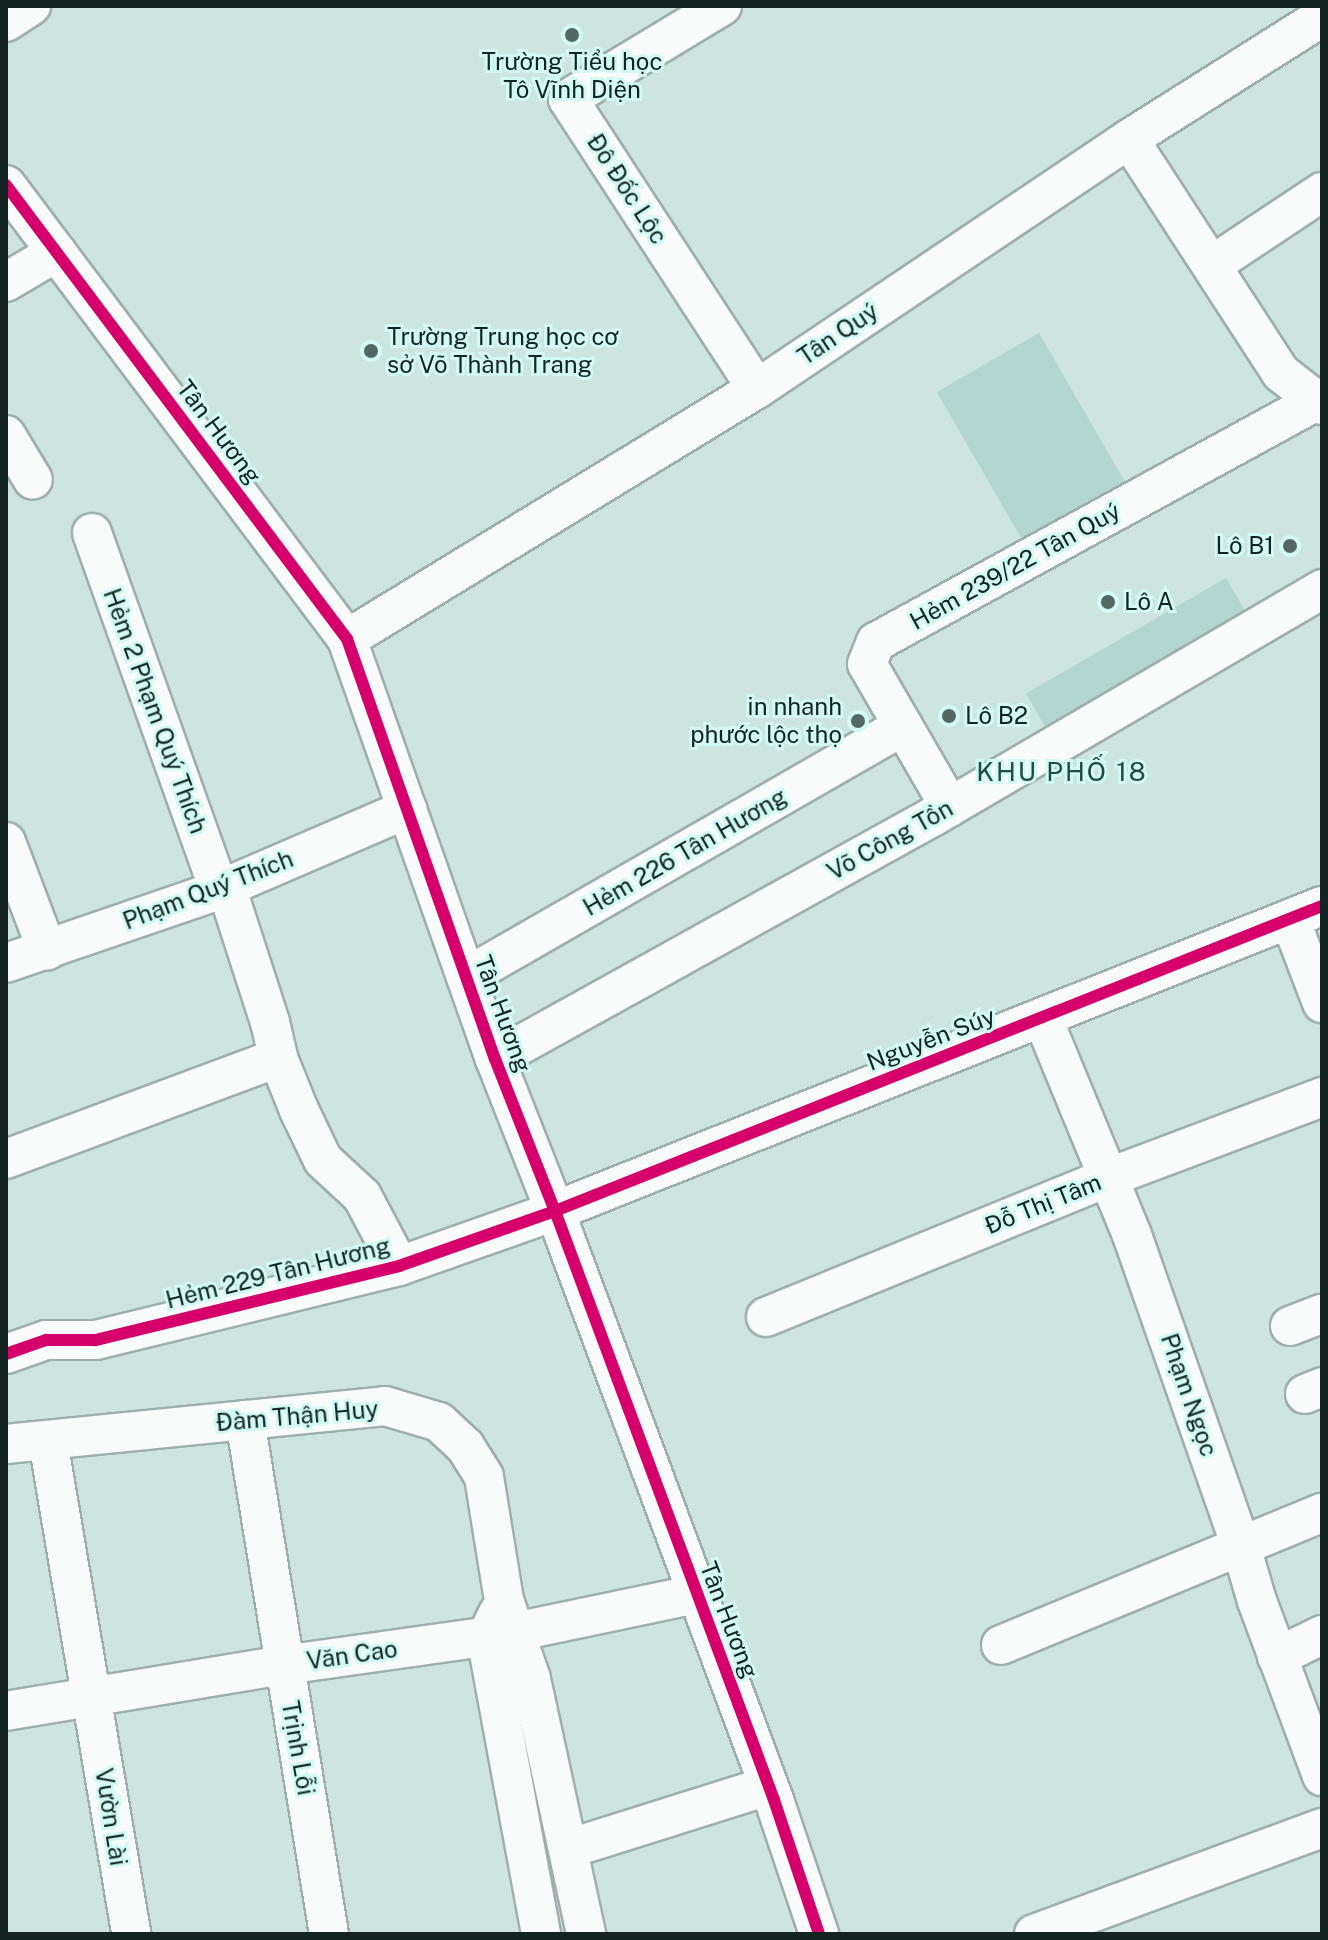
<!DOCTYPE html>
<html>
<head>
<meta charset="utf-8">
<style>
  body { margin:0 }
  #map { position:relative; width:1328px; height:1940px; overflow:hidden; background:#cde4e1; font-family:"Public Sans",sans-serif }
  div>[style] { position:absolute }
  .green>* { inset:0; background:#b2d6d0; transform-origin:0 0 }
  .roads { filter:drop-shadow(2px 0 #9dafac) drop-shadow(-2px 0 #9dafac) drop-shadow(0 2px #9dafac) drop-shadow(0 -2px #9dafac) }
  .minor>* { height:38px; margin:-19px; padding:0 19px; transform-origin:19px; border-radius:19px; background:#f8fbfa }
  .cycleway>* { height:12px; margin:-6px; padding:0 6px; transform-origin:6px; border-radius:6px; background:#d6006c }
  .dots>* { width:22px; height:22px; translate:-50% -50%; box-sizing:border-box; border:4px solid #d1faf4; border-radius:50% }
  span { translate:-50% -50%; white-space:nowrap; text-align:center; line-height:1.15; -webkit-text-stroke:6px #d1faf4; paint-order:stroke }
  .poi-label { font-size:24px; color:#142422 }
  .left { translate:0 -50%; text-align:left }
  .right { translate:-100% -50%; text-align:right }
  .street-label { font-size:24px; color:#142422 }
  .neighbourhood-label { font-size:26px; color:#234944; letter-spacing:2px }
  .frame { position:absolute; inset:0; border:8px solid #142422; pointer-events:none }
</style>
</head>
<body>
<div id="map">
  <div class="green">
    <i style="left:1039px;top:333px;width:174px;height:118px;rotate:60deg"></i>
    <i style="left:1226px;top:578px;width:46px;height:231px;rotate:60deg"></i>
  </div>
  <div class="roads">
    <div class="minor">
      <i style="left:722px;top:6px;width:180px;rotate:148.9deg"></i>
      <i style="left:568px;top:99px;width:346px;rotate:56.9deg"></i>
      <i style="left:6px;top:22px;width:30px;rotate:-33deg"></i>
      <i style="left:1129px;top:139px;width:279px;rotate:57deg"></i>
      <i style="left:1281px;top:373px;width:52px;rotate:38deg"></i>
      <i style="left:6px;top:185px;width:568px;rotate:53.09deg"></i>
      <i style="left:347px;top:639px;width:445px;rotate:70.6deg"></i>
      <i style="left:495px;top:1059px;width:163px;rotate:68.5deg"></i>
      <i style="left:555px;top:1211px;width:628px;rotate:69.6deg"></i>
      <i style="left:774px;top:1800px;width:141px;rotate:71.4deg"></i>
      <i style="left:1212px;top:265px;width:132px;rotate:-33.6deg"></i>
      <i style="left:6px;top:282px;width:59px;rotate:-30.5deg"></i>
      <i style="left:6px;top:435px;width:52px;rotate:59deg"></i>
      <i style="left:92px;top:533px;width:379px;rotate:70.4deg"></i>
      <i style="left:347px;top:639px;width:480px;rotate:-31.4deg"></i>
      <i style="left:757px;top:389px;width:448px;rotate:-33.9deg"></i>
      <i style="left:1129px;top:139px;width:228px;rotate:-32.3deg"></i>
      <i style="left:950px;top:807px;width:165px;rotate:-120.1deg"></i>
      <i style="left:867px;top:664px;width:24px;rotate:-68deg"></i>
      <i style="left:876px;top:642px;width:508px;rotate:-28.68deg"></i>
      <i style="left:6px;top:842px;width:116px;rotate:69.2deg"></i>
      <i style="left:226px;top:886px;width:143px;rotate:72.1deg"></i>
      <i style="left:270px;top:1022px;width:37px;rotate:77deg"></i>
      <i style="left:278px;top:1058px;width:56px;rotate:68deg"></i>
      <i style="left:299px;top:1110px;width:55px;rotate:64.4deg"></i>
      <i style="left:323px;top:1160px;width:53px;rotate:42.7deg"></i>
      <i style="left:362px;top:1196px;width:79px;rotate:62.1deg"></i>
      <i style="left:1290px;top:919px;width:90px;rotate:69.1deg"></i>
      <i style="left:6px;top:963px;width:225px;rotate:-18.9deg"></i>
      <i style="left:219px;top:890px;width:205px;rotate:-23.3deg"></i>
      <i style="left:466px;top:977px;width:504px;rotate:-29.87deg"></i>
      <i style="left:1043px;top:1019px;width:234px;rotate:67.6deg"></i>
      <i style="left:1132px;top:1235px;width:326px;rotate:70.7deg"></i>
      <i style="left:1240px;top:1543px;width:60px;rotate:73.7deg"></i>
      <i style="left:1257px;top:1601px;width:187px;rotate:69.6deg"></i>
      <i style="left:495px;top:1059px;width:502px;rotate:-28.97deg"></i>
      <i style="left:934px;top:816px;width:450px;rotate:-30.3deg"></i>
      <i style="left:6px;top:1159px;width:290px;rotate:-20.4deg"></i>
      <i style="left:766px;top:1317px;width:368px;rotate:-22.2deg"></i>
      <i style="left:1107px;top:1178px;width:230px;rotate:-20.6deg"></i>
      <i style="left:1290px;top:1326px;width:34px;rotate:-21deg"></i>
      <i style="left:6px;top:1354px;width:42px;rotate:-19.3deg"></i>
      <i style="left:46px;top:1340px;width:50px"></i>
      <i style="left:96px;top:1340px;width:312px;rotate:-13.7deg"></i>
      <i style="left:399px;top:1266px;width:165px;rotate:-19.4deg"></i>
      <i style="left:555px;top:1211px;width:825px;rotate:-21.69deg"></i>
      <i style="left:1305px;top:1394px;width:18px;rotate:-22deg"></i>
      <i style="left:245px;top:1420px;width:521px;rotate:80.72deg"></i>
      <i style="left:48px;top:1441px;width:500px;rotate:80.4deg"></i>
      <i style="left:6px;top:1444px;width:381px;rotate:-5.7deg"></i>
      <i style="left:385px;top:1406px;width:56px;rotate:16.5deg"></i>
      <i style="left:439px;top:1422px;width:35px;rotate:43deg"></i>
      <i style="left:465px;top:1446px;width:36px;rotate:58deg"></i>
      <i style="left:484px;top:1477px;width:125px;rotate:80.8deg"></i>
      <i style="left:504px;top:1600px;width:83px;rotate:71.1deg"></i>
      <i style="left:531px;top:1679px;width:261px;rotate:77.8deg"></i>
      <i style="left:498px;top:1613px;width:25px;rotate:116deg"></i>
      <i style="left:487px;top:1636px;width:17px;rotate:83deg"></i>
      <i style="left:489px;top:1653px;width:286px;rotate:79.5deg"></i>
      <i style="left:1001px;top:1645px;width:347px;rotate:-22.4deg"></i>
      <i style="left:1277px;top:1657px;width:50px;rotate:-26.1deg"></i>
      <i style="left:6px;top:1711px;width:282px;rotate:-9.4deg"></i>
      <i style="left:284px;top:1665px;width:223px;rotate:-8deg"></i>
      <i style="left:505px;top:1634px;width:195px;rotate:-11.8deg"></i>
      <i style="left:568px;top:1849px;width:210px;rotate:-17.5deg"></i>
      <i style="left:1034px;top:1934px;width:307px;rotate:-20.2deg"></i>
    </div>
  </div>
  <div class="cycleway">
    <i style="left:6px;top:185px;width:568px;rotate:53.09deg"></i>
    <i style="left:347px;top:639px;width:445px;rotate:70.6deg"></i>
    <i style="left:495px;top:1059px;width:163px;rotate:68.5deg"></i>
    <i style="left:555px;top:1211px;width:628px;rotate:69.6deg"></i>
    <i style="left:774px;top:1800px;width:141px;rotate:71.4deg"></i>
    <i style="left:6px;top:1354px;width:42px;rotate:-19.3deg"></i>
    <i style="left:46px;top:1340px;width:50px"></i>
    <i style="left:96px;top:1340px;width:312px;rotate:-13.7deg"></i>
    <i style="left:399px;top:1266px;width:165px;rotate:-19.4deg"></i>
    <i style="left:555px;top:1211px;width:825px;rotate:-21.69deg"></i>
  </div>
  <div class="dots">
    <i style="left:572px;top:35px;background:#556765"></i>
    <i style="left:371px;top:351px;background:#556765"></i>
    <i style="left:1290px;top:546px;background:#556765"></i>
    <i style="left:1108px;top:602px;background:#556765"></i>
    <i style="left:949px;top:716px;background:#556765"></i>
    <i style="left:858px;top:721px;background:#556765"></i>
  </div>
  <div class="poi-label">
    <span style="left:572px;top:76px">Trường Tiểu học<br>Tô Vĩnh Diện</span>
    <span class="left" style="left:387px;top:351px">Trường Trung học cơ<br>sở Võ Thành Trang</span>
    <span class="right" style="left:1274px;top:546px">Lô B1</span>
    <span class="left" style="left:1124px;top:602px">Lô A</span>
    <span class="right" style="left:842px;top:721px">in nhanh<br>phước lộc thọ</span>
    <span class="left" style="left:965px;top:716px">Lô B2</span>
  </div>
  <div class="street-label">
    <span style="left:627px;top:189px;rotate:57deg">Đô Đốc Lộc</span>
    <span style="left:838px;top:334px;rotate:-34deg">Tân Quý</span>
    <span style="left:219px;top:432px;rotate:53deg">Tân Hương</span>
    <span style="left:1015px;top:566px;rotate:-29deg">Hẻm 239/22 Tân Quý</span>
    <span style="left:155px;top:711px;rotate:70deg">Hẻm 2 Phạm Quý Thích</span>
    <span style="left:890px;top:840px;rotate:-29deg">Võ Công Tồn</span>
    <span style="left:685px;top:852px;rotate:-30deg">Hẻm 226 Tân Hương</span>
    <span style="left:208px;top:890px;rotate:-21deg">Phạm Quý Thích</span>
    <span style="left:503px;top:1014px;rotate:70deg">Tân Hương</span>
    <span style="left:931px;top:1039px;rotate:-21deg">Nguyễn Súy</span>
    <span style="left:1043px;top:1204px;rotate:-22deg">Đỗ Thị Tâm</span>
    <span style="left:278px;top:1273px;rotate:-14deg">Hẻm 229 Tân Hương</span>
    <span style="left:1189px;top:1395px;rotate:71deg">Phạm Ngọc</span>
    <span style="left:297px;top:1416px;rotate:-5deg">Đàm Thận Huy</span>
    <span style="left:729px;top:1620px;rotate:69deg">Tân Hương</span>
    <span style="left:352px;top:1655px;rotate:-8deg">Văn Cao</span>
    <span style="left:298px;top:1748px;rotate:80deg">Trịnh Lỗi</span>
    <span style="left:111px;top:1817px;rotate:81deg">Vườn Lài</span>
  </div>
  <div class="neighbourhood-label">
    <span style="left:1062px;top:772px">KHU PHỐ 18</span>
  </div>
  <div class="frame"></div>
</div>
</body>
</html>
